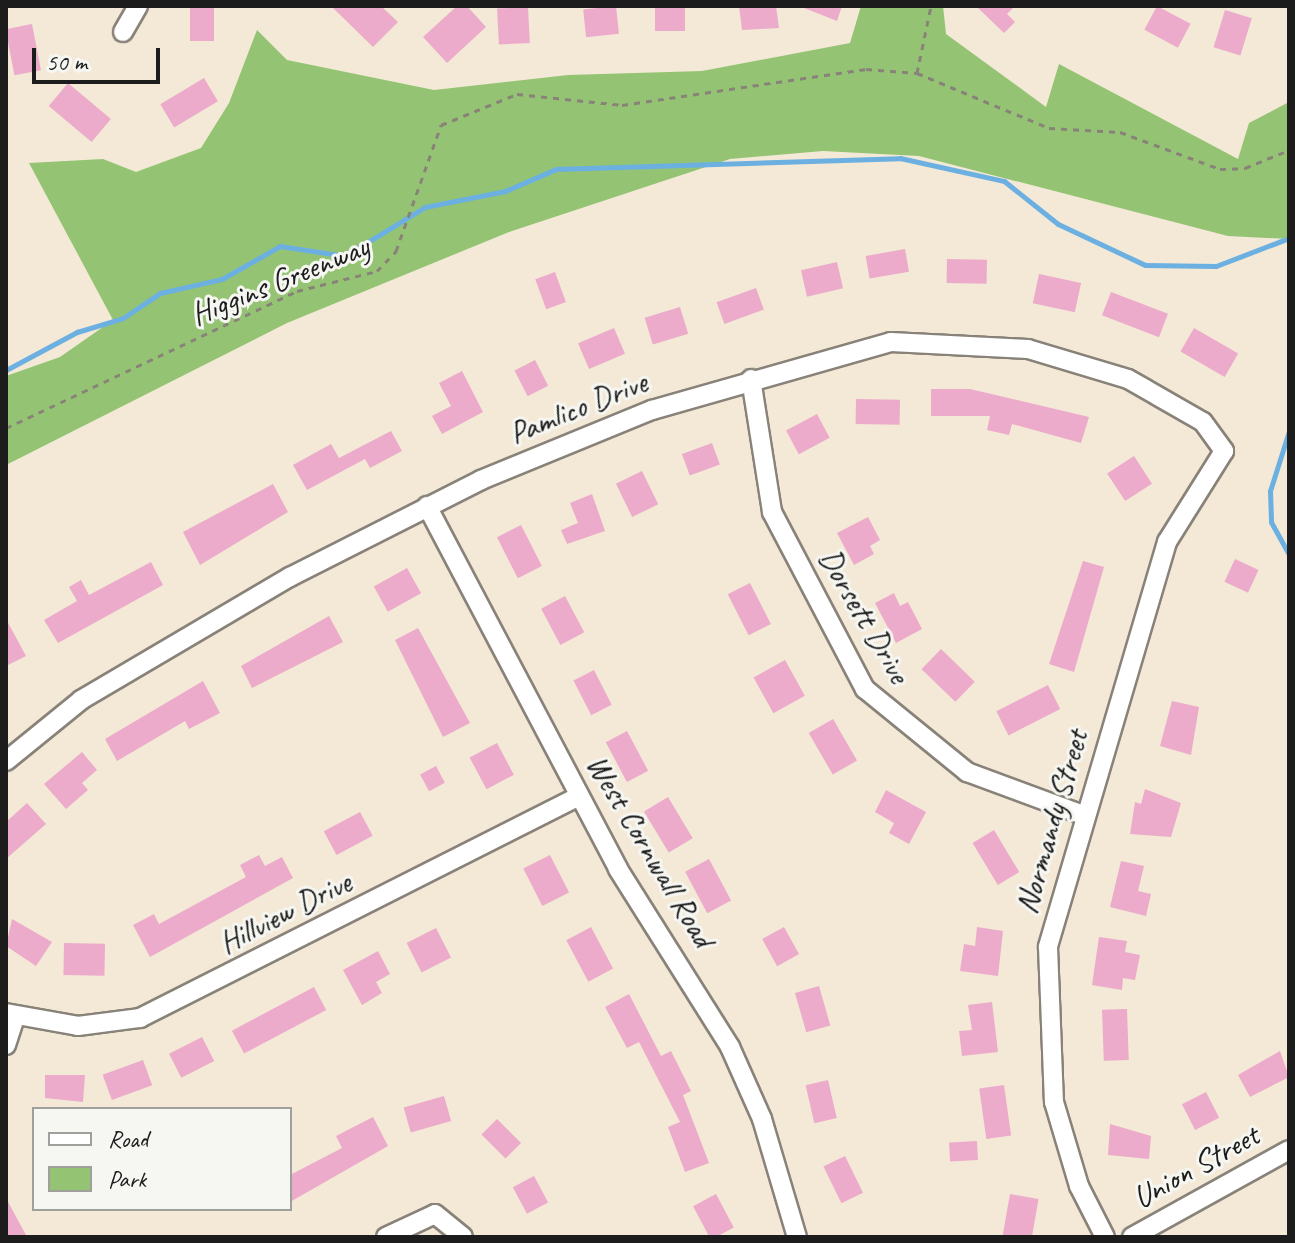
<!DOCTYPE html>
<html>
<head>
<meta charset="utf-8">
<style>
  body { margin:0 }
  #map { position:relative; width:1295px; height:1243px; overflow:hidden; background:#f3e9d6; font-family:Caveat,sans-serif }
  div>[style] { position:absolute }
  .green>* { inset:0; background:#94c473 }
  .stream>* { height:5px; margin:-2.5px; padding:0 2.5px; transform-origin:2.5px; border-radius:2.5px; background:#6cb0e1 }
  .building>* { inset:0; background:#ecabcb; transform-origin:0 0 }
  .path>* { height:3px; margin-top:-1.5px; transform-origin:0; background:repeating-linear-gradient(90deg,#888279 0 6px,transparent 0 12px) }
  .roads { filter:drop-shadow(2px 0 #888279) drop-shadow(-2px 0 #888279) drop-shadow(0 2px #888279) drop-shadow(0 -2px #888279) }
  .street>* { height:18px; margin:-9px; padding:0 9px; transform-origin:9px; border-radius:9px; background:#fff }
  span { translate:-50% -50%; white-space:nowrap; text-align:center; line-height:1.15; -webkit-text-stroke:6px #f6f6f2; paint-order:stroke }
  .street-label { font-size:32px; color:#1c1c1c }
  .frame { position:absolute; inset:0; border:8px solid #1c1c1c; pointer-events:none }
  .legend { position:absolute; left:32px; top:1107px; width:260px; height:104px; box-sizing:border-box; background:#f6f6f2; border:2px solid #9f9f9c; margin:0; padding:10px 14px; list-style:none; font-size:24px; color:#1c1c1c }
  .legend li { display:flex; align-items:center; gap:16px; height:40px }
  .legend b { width:40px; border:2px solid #9f9f9c }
  .scale { position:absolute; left:32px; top:48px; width:128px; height:36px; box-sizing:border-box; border:4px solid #1c1c1c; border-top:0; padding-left:10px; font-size:24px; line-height:28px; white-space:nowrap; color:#1c1c1c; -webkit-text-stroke:6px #f6f6f2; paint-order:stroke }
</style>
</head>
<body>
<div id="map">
  <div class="green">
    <i style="clip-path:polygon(861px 6px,943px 6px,946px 34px,1046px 107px,1059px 64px,1238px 159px,1249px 123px,1289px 102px,1289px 239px,1228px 236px,919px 156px,823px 151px,730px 159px,509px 232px,287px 323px,6px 465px,6px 376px,60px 357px,113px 320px,29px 163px,103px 159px,136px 172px,201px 148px,229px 103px,257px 30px,287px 60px,434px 90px,568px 75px,702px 71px,850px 43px)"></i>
  </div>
  <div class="stream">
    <i style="left:6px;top:370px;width:81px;rotate:-28.2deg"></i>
    <i style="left:77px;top:332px;width:48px;rotate:-16.9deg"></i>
    <i style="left:123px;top:318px;width:45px;rotate:-34deg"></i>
    <i style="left:160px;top:293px;width:64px;rotate:-12.7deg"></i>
    <i style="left:222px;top:279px;width:67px;rotate:-29.6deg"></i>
    <i style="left:280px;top:246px;width:66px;rotate:8.7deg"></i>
    <i style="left:345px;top:256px;width:94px;rotate:-31.5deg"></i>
    <i style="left:425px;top:207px;width:82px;rotate:-11.3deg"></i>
    <i style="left:505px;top:191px;width:56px;rotate:-23.3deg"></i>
    <i style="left:556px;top:169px;width:344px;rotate:-1.8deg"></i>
    <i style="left:900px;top:158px;width:107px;rotate:12.5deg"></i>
    <i style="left:1004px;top:181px;width:69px;rotate:38.5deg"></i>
    <i style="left:1058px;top:224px;width:96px;rotate:25.2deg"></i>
    <i style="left:1145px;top:265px;width:71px;rotate:0.8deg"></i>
    <i style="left:1216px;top:266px;width:78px;rotate:-21deg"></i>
    <i style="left:1289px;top:431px;width:63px;rotate:107.6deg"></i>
    <i style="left:1270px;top:491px;width:31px;rotate:88deg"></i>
    <i style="left:1271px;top:522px;width:38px;rotate:61deg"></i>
  </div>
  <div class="building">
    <i style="left:190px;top:6px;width:24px;height:35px"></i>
    <i style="clip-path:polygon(331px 6px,381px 6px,398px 22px,373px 47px)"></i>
    <i style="clip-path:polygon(457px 6px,467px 6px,486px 27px,447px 63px,423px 37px)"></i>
    <i style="left:616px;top:6px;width:28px;height:33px;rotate:84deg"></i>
    <i style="left:655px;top:6px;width:30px;height:25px"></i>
    <i style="clip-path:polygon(739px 6px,776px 6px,779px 28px,742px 30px)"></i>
    <i style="clip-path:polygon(799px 6px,842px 6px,837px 21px)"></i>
    <i style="clip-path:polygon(976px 6px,1015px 6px,1007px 14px,1015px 22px,1004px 33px)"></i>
    <i style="left:1157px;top:6px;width:38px;height:27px;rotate:28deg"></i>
    <i style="left:528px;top:7px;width:36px;height:31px;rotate:87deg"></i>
    <i style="left:1225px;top:10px;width:28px;height:39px;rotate:17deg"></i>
    <i style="left:32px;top:24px;width:47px;height:27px;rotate:79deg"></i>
    <i style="left:204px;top:78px;width:27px;height:51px;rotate:59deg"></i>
    <i style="left:68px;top:83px;width:56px;height:30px;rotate:40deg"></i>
    <i style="left:905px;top:249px;width:23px;height:40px;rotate:80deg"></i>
    <i style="left:947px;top:259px;width:40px;height:24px;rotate:1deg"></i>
    <i style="left:837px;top:262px;width:27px;height:37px;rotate:77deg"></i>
    <i style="left:555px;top:272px;width:32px;height:21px;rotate:70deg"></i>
    <i style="left:1039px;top:274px;width:43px;height:30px;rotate:12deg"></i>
    <i style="left:756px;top:288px;width:23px;height:42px;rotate:70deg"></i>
    <i style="left:1111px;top:292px;width:61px;height:25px;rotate:21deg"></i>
    <i style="left:680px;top:307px;width:28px;height:37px;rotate:73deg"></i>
    <i style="left:614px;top:328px;width:28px;height:39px;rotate:67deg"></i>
    <i style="left:1194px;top:328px;width:51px;height:27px;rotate:30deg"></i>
    <i style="left:535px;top:360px;width:29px;height:23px;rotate:63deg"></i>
    <i style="clip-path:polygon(462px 371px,483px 412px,442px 434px,432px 416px,451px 406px,439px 383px)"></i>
    <i style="clip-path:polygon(931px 389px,970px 389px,1089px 417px,1081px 443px,1012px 424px,1009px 435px,987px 430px,990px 416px,931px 416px)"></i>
    <i style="left:856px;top:399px;width:44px;height:25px;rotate:1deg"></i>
    <i style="left:817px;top:414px;width:27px;height:35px;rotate:62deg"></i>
    <i style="clip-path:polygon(391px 431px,402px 451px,370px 468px,365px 459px,307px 490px,293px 465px,331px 444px,339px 458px)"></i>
    <i style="left:712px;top:443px;width:23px;height:32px;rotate:70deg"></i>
    <i style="left:1134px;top:456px;width:33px;height:32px;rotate:57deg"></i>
    <i style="left:642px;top:471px;width:37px;height:29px;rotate:64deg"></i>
    <i style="clip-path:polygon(273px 484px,288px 512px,200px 565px,183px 532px)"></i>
    <i style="clip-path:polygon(592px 494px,605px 531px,567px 544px,561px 530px,578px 523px,570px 503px)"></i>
    <i style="clip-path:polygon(868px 517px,880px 540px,870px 546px,874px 554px,854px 565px,837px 533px)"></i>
    <i style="left:521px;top:525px;width:46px;height:27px;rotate:63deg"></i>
    <i style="left:1235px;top:559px;width:26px;height:25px;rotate:25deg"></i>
    <i style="clip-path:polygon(1083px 561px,1104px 567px,1074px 672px,1049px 664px)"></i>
    <i style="clip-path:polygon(151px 562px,163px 585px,58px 643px,44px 620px,77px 601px,69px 587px,81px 580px,89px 595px)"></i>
    <i style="left:407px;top:568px;width:29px;height:38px;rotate:61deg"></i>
    <i style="left:750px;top:583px;width:46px;height:25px;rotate:63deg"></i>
    <i style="clip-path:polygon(894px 593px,900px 606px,908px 602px,922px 629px,896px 643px,875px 603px)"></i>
    <i style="left:565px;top:596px;width:41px;height:27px;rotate:62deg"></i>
    <i style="clip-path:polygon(329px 616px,343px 642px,252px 688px,241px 666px)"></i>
    <i style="clip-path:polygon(6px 619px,26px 656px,6px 666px)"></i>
    <i style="clip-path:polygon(418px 628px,470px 723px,443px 737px,395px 640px)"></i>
    <i style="left:941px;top:649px;width:47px;height:28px;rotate:44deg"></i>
    <i style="left:785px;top:660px;width:41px;height:36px;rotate:61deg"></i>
    <i style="left:594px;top:670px;width:39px;height:23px;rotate:63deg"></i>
    <i style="clip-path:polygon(203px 681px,220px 713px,189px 729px,185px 721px,117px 761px,105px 739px)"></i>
    <i style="left:1048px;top:685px;width:27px;height:58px;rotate:63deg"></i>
    <i style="clip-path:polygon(1172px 701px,1199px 707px,1191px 755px,1160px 746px)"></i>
    <i style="left:833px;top:719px;width:48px;height:28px;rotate:60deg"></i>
    <i style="left:627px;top:731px;width:45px;height:24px;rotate:62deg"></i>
    <i style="left:497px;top:743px;width:36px;height:31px;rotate:62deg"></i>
    <i style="clip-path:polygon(82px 752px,97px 770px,82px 783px,88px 790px,66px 809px,44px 784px)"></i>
    <i style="left:436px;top:766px;width:19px;height:18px;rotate:62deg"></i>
    <i style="clip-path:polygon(1145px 789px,1181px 803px,1171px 837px,1130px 834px,1135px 802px,1141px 804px)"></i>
    <i style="clip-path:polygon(886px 790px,926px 812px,909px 844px,889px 833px,894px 823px,875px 812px)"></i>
    <i style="left:668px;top:797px;width:48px;height:28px;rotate:59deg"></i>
    <i style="clip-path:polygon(27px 803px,46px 824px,6px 859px,6px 822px)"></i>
    <i style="left:360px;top:812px;width:27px;height:41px;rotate:62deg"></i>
    <i style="left:994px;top:830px;width:49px;height:25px;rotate:59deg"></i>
    <i style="clip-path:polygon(259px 855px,265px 866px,282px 857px,293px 878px,150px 957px,133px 925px,154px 914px,159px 924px,246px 877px,240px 865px)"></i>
    <i style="left:550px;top:855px;width:42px;height:30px;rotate:63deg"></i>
    <i style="left:709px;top:859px;width:47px;height:27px;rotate:62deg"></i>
    <i style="clip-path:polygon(1121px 861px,1144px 866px,1138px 891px,1151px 894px,1146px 916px,1110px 907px)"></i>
    <i style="clip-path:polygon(12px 919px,52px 942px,36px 966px,6px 946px)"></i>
    <i style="left:591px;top:927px;width:47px;height:28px;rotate:62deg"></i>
    <i style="left:784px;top:927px;width:31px;height:25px;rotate:61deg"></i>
    <i style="clip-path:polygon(977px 927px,1003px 931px,998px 976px,960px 971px,964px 944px,975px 946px)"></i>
    <i style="left:436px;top:928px;width:33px;height:33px;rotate:63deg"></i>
    <i style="clip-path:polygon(1099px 937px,1127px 941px,1125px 952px,1140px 955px,1135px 980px,1123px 978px,1122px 990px,1092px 985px)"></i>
    <i style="left:64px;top:943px;width:41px;height:32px;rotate:1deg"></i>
    <i style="clip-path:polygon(378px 951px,390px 974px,376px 982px,382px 993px,362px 1005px,343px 970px)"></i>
    <i style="left:819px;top:986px;width:41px;height:25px;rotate:74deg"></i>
    <i style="left:314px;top:987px;width:26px;height:93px;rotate:62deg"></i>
    <i style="clip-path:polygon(629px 994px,661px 1056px,671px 1051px,691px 1091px,683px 1095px,709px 1163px,685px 1172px,668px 1127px,680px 1122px,639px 1042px,627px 1048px,605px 1007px)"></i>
    <i style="clip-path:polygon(992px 1002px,998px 1052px,962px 1056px,959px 1031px,972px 1030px,968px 1005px)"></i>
    <i style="left:1127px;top:1009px;width:51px;height:25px;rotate:88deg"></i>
    <i style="left:202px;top:1037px;width:27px;height:37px;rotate:63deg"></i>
    <i style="clip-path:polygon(1280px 1051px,1289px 1077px,1250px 1097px,1238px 1075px)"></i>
    <i style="left:143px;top:1060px;width:27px;height:43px;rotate:70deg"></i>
    <i style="clip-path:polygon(45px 1075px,85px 1075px,83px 1102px,45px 1098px)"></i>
    <i style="left:828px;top:1080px;width:39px;height:23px;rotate:77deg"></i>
    <i style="left:1004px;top:1085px;width:51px;height:25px;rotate:82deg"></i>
    <i style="left:1206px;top:1092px;width:29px;height:27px;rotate:63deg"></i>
    <i style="left:444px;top:1096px;width:26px;height:42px;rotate:74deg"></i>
    <i style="clip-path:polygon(373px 1117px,388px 1146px,290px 1202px,290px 1175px,342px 1148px,336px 1136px)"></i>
    <i style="left:497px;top:1119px;width:34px;height:22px;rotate:45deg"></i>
    <i style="clip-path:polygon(1110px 1124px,1151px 1136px,1149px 1159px,1108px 1155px)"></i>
    <i style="left:977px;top:1141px;width:19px;height:28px;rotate:87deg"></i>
    <i style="left:845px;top:1156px;width:41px;height:24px;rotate:64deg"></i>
    <i style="left:534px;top:1176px;width:30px;height:24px;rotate:62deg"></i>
    <i style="left:716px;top:1194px;width:38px;height:26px;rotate:62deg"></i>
    <i style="left:1010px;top:1194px;width:29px;height:42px;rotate:10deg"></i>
    <i style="clip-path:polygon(6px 1198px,27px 1237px,6px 1237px)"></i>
  </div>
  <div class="path">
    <i style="left:917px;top:73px;width:68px;rotate:-78.2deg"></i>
    <i style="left:6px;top:428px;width:322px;rotate:-25.2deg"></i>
    <i style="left:297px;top:291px;width:82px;rotate:-14deg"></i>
    <i style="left:377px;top:271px;width:28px;rotate:-46deg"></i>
    <i style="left:396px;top:251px;width:134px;rotate:-70.3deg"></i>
    <i style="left:441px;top:125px;width:82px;rotate:-22.2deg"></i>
    <i style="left:517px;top:94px;width:106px;rotate:6deg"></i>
    <i style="left:622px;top:105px;width:247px;rotate:-8.4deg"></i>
    <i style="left:866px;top:69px;width:51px;rotate:4.5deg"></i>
    <i style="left:917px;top:73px;width:143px;rotate:22.6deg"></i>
    <i style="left:1049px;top:128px;width:71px;rotate:3.2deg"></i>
    <i style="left:1120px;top:132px;width:107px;rotate:20.3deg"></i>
    <i style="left:1220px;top:169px;width:25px;rotate:-2deg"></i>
    <i style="left:1245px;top:168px;width:48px;rotate:-22.2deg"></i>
  </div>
  <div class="roads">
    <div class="street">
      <i style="left:123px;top:32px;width:30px;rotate:-60deg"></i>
      <i style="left:751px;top:379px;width:135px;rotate:81deg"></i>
      <i style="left:772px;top:512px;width:200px;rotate:62.3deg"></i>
      <i style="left:865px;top:689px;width:132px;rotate:39.1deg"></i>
      <i style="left:967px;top:772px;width:124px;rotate:20.3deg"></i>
      <i style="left:427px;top:506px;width:410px;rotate:62.2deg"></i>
      <i style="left:618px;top:869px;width:210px;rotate:57.8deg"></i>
      <i style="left:730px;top:1047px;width:79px;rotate:66deg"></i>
      <i style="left:762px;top:1119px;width:123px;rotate:73.5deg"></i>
      <i style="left:6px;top:761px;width:97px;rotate:-39.1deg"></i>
      <i style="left:81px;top:700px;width:243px;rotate:-30.5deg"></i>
      <i style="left:290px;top:577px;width:214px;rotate:-26.9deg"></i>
      <i style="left:481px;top:480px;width:185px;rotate:-22.3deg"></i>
      <i style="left:652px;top:410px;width:248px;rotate:-15.9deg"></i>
      <i style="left:891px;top:342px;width:137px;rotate:2.9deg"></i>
      <i style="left:1028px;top:349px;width:104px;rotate:16.7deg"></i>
      <i style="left:1128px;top:379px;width:86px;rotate:29.8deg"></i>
      <i style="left:1203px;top:422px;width:36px;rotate:54deg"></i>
      <i style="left:1224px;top:451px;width:107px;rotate:122.1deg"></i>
      <i style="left:1167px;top:542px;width:422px;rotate:106.4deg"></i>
      <i style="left:1048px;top:947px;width:155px;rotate:87.8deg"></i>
      <i style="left:1054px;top:1102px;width:88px;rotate:73.4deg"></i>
      <i style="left:1079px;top:1186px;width:57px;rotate:63deg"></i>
      <i style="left:6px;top:1013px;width:73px;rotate:10.2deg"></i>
      <i style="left:78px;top:1026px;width:63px;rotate:-7.4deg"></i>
      <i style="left:140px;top:1018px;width:491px;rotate:-26.8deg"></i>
      <i style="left:6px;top:1045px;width:29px;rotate:-72deg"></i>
      <i style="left:386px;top:1237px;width:54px;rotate:-25.1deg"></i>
      <i style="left:435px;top:1214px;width:36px;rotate:39deg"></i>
      <i style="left:1132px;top:1237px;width:179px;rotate:-29deg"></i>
    </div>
  </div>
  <div class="street-label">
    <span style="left:280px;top:281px;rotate:-22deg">Higgins Greenway</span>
    <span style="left:578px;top:408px;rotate:-22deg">Pamlico Drive</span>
    <span style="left:864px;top:616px;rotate:60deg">Dorsett Drive</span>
    <span style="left:1052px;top:822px;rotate:-74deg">Normandy Street</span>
    <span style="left:650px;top:851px;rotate:59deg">West Cornwall Road</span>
    <span style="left:285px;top:913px;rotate:-27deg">Hillview Drive</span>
    <span style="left:1196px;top:1167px;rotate:-29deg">Union Street</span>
  </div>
  <div class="frame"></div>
  <ul class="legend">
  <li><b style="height:10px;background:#fff"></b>Road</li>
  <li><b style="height:22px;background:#94c473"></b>Park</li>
  </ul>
  <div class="scale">50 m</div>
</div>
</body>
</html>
